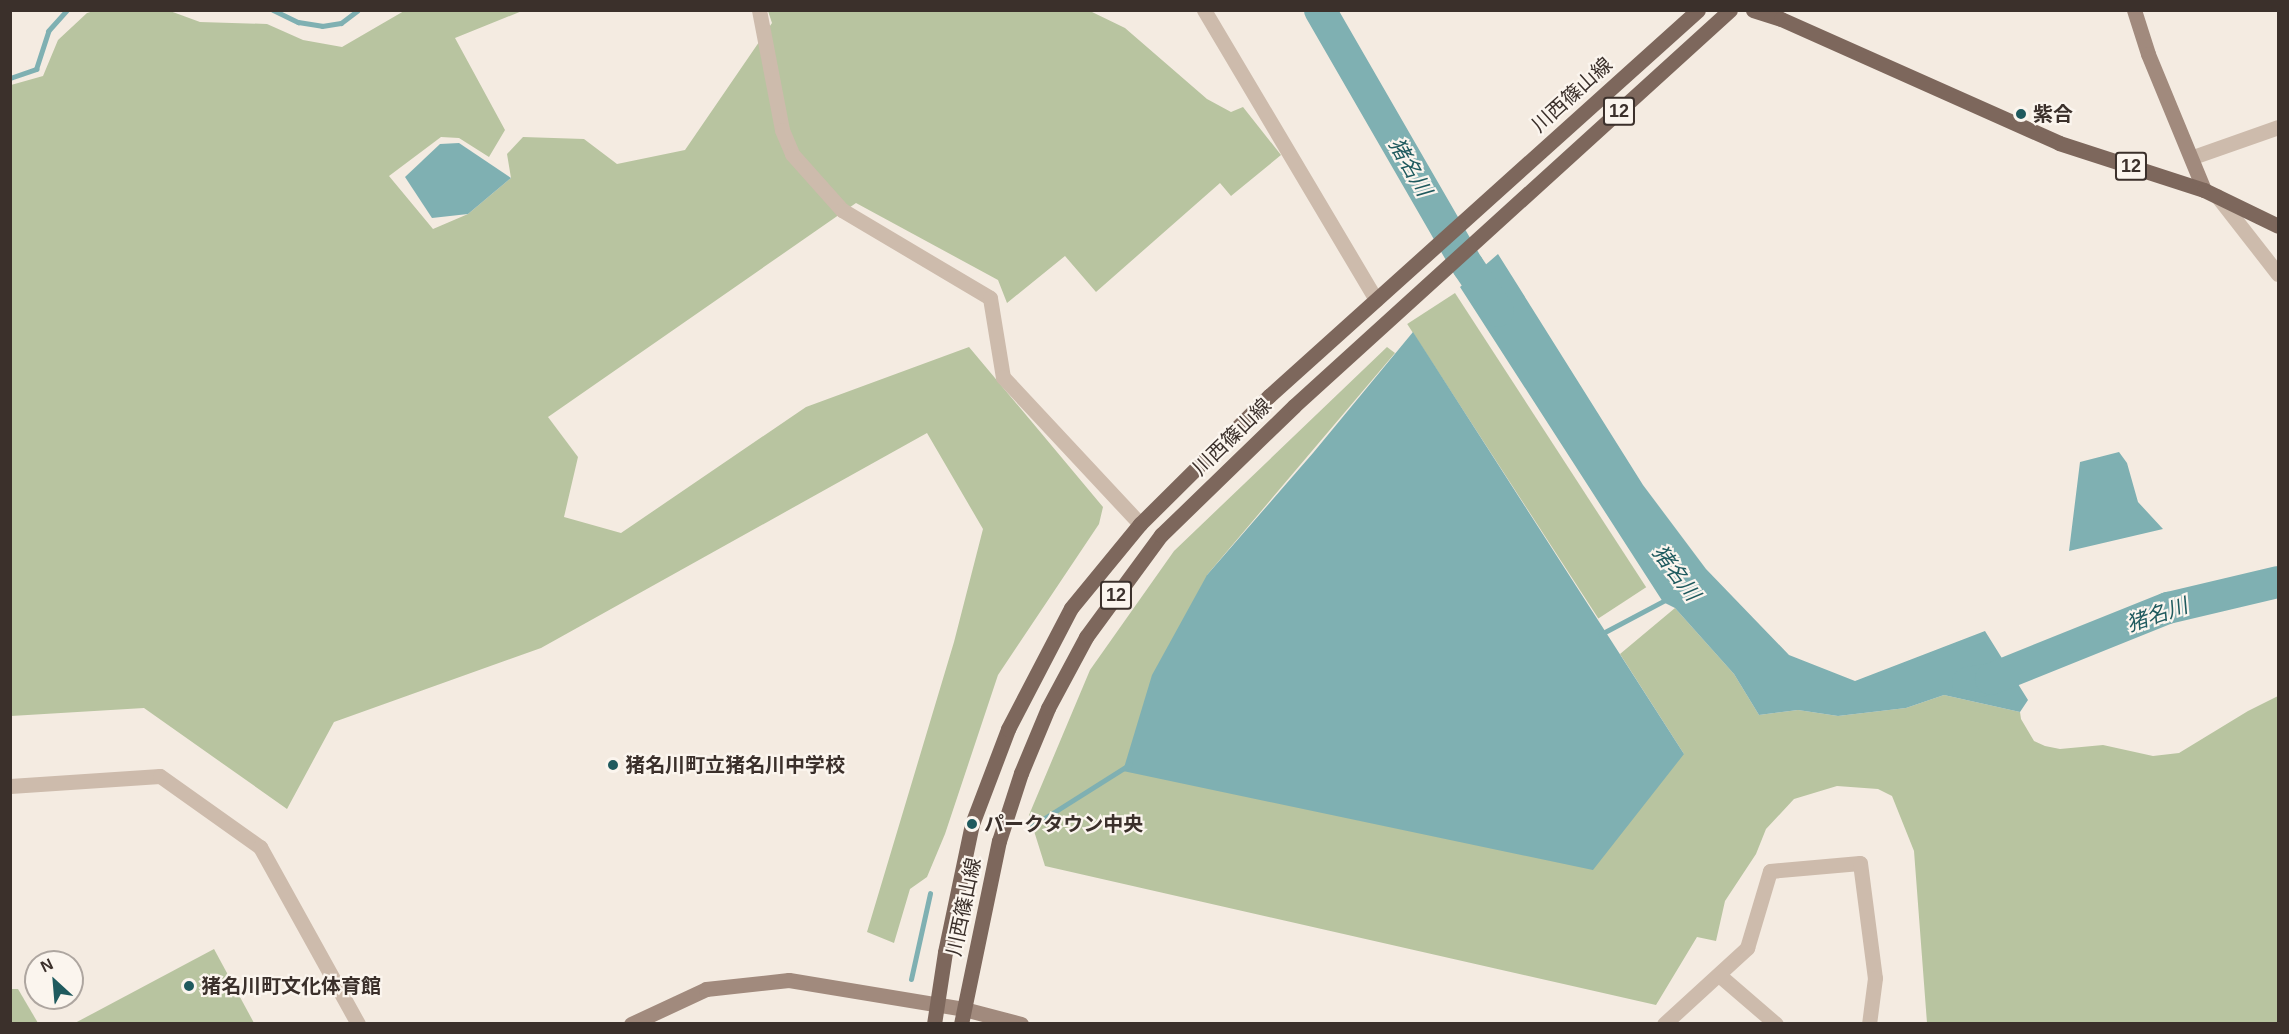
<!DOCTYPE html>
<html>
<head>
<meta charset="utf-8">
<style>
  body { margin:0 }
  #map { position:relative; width:2289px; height:1034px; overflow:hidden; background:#f4ebe1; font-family:Helvetica,"Noto Sans JP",sans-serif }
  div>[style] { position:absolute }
  .green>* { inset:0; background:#b8c4a0; transform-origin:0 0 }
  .water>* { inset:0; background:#7fb0b2 }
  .stream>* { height:5px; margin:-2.5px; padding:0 2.5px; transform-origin:2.5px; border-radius:2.5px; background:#7fb0b2 }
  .river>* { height:32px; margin:-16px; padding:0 16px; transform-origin:16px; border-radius:16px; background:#7fb0b2 }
  .street>* { height:15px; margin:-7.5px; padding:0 7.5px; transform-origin:7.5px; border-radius:7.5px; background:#cdbbac }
  .secondary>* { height:15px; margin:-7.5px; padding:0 7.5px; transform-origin:7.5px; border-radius:7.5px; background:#a18a7d }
  .primary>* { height:15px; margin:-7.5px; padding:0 7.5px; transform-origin:7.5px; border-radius:7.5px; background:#7d675c }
  .dots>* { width:16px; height:16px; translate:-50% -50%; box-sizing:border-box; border:3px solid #fbf5ee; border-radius:50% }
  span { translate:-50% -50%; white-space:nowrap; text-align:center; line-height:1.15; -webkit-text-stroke:4.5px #fbf5ee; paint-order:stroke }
  .shield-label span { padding:2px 4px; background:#fbf5ee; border:2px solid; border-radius:4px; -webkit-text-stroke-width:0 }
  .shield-label { font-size:18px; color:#3b302b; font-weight:700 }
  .street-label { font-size:20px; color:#3b302b }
  .poi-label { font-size:20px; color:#3b302b; font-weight:700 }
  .left { translate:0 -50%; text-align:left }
  .water-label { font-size:21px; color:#1f5a5e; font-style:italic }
  .frame { position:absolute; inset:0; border:12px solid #3b302b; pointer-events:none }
  .north { position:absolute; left:24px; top:950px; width:60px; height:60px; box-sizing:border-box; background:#fbf5ee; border:2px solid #aea6a0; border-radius:50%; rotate:334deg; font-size:16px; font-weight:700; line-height:24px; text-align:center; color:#3b302b }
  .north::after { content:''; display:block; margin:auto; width:21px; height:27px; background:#1f5a5e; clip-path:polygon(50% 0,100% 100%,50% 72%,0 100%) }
</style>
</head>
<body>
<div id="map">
  <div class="green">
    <i style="clip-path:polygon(97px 10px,170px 11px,200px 22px,267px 24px,303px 40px,342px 47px,404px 11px,522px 11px,455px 38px,505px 130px,489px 157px,459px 138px,441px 137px,389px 176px,433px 229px,468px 214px,511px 178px,507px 154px,523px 137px,584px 139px,617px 164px,685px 150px,772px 23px,768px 11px,1090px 11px,1125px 28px,1207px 99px,1231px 112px,1243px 107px,1281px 155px,1231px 196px,1220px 183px,1096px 292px,1065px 256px,1007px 303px,998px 280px,856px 203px,548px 417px,578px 457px,564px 517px,621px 533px,806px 407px,969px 347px,1103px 507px,1099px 524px,998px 675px,945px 834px,927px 877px,910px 889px,894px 943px,867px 932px,954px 642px,983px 529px,927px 433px,541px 648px,334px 722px,287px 809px,144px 708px,11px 716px,11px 85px,43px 76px,58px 40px,87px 13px)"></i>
    <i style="left:1455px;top:293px;width:351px;height:57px;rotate:57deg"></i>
    <i style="clip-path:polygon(1387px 347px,1395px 353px,1207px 575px,1684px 754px,1620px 654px,1675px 608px,1734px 674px,1759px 715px,1798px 710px,1838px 716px,1906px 708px,1944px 695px,2020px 712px,2021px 719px,2034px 741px,2045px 746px,2060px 749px,2103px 745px,2153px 756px,2179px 753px,2248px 711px,2278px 696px,2278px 1023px,1927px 1023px,1914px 851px,1892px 796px,1878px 789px,1837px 786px,1794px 799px,1766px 829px,1756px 854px,1725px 901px,1716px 941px,1697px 937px,1656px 1005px,1045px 866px,1029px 815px,1090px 670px,1174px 551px)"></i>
    <i style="clip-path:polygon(214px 949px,254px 1023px,75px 1023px)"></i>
    <i style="clip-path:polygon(10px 989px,18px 989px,38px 1023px,11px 1023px)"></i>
  </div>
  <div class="water">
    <i style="clip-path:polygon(459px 143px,511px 178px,468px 214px,432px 218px,405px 177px,440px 144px)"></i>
    <i style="clip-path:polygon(1498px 254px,1643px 485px,1706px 569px,1789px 655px,1855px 681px,1985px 631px,2028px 700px,2020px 712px,1944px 695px,1906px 708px,1838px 716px,1798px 710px,1759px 715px,1734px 674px,1675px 608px,1663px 602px,1460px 287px)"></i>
    <i style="clip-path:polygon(1413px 332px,1684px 754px,1593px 870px,1123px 771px,1152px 675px,1207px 575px,1313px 453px)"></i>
    <i style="clip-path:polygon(2119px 452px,2127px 463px,2138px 502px,2163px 529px,2069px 551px,2080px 462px)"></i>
  </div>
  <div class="stream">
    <i style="left:273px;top:10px;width:28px;rotate:26deg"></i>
    <i style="left:298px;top:22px;width:24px;rotate:9deg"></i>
    <i style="left:322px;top:26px;width:19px;rotate:-9deg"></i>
    <i style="left:341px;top:23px;width:21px;rotate:-37deg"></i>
    <i style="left:10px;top:78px;width:28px;rotate:-19deg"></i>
    <i style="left:36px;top:69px;width:40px;rotate:-72deg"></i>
    <i style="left:48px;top:31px;width:28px;rotate:-48deg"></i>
    <i style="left:1601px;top:634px;width:75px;rotate:-27.9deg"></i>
    <i style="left:1032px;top:826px;width:116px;rotate:-32.3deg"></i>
    <i style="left:911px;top:979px;width:88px;rotate:-77.5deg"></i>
  </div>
  <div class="river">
    <i style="left:1320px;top:10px;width:296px;rotate:60deg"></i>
    <i style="left:1468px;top:266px;width:54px;rotate:56.3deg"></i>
    <i style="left:1968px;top:683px;width:23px;rotate:-10deg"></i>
    <i style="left:1991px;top:679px;width:191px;rotate:-21.9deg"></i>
    <i style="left:2168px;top:608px;width:113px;rotate:-13.3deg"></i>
  </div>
  <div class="street">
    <i style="left:759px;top:10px;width:122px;rotate:79.1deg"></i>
    <i style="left:782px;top:130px;width:26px;rotate:67deg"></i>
    <i style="left:792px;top:154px;width:75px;rotate:48.2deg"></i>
    <i style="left:842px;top:210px;width:172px;rotate:30.7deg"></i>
    <i style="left:990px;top:298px;width:80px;rotate:80.7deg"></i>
    <i style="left:1003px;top:377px;width:201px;rotate:47deg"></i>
    <i style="left:1204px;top:10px;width:337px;rotate:59.3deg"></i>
    <i style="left:2193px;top:157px;width:90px;rotate:-19.4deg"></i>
    <i style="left:2217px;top:196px;width:99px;rotate:52deg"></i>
    <i style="left:10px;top:786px;width:150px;rotate:-3.8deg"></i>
    <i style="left:160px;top:776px;width:123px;rotate:35.4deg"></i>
    <i style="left:260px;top:847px;width:202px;rotate:61deg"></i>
    <i style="left:1719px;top:975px;width:75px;rotate:40.7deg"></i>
    <i style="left:1664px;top:1024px;width:113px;rotate:-42.5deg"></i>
    <i style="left:1747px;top:948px;width:80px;rotate:-73.4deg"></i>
    <i style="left:1770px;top:871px;width:90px;rotate:-5.1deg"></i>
    <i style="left:1860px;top:863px;width:116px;rotate:82.6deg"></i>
    <i style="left:1875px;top:978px;width:46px;rotate:97.4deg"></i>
  </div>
  <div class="secondary">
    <i style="left:2134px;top:10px;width:46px;rotate:72.3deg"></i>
    <i style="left:2148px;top:54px;width:147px;rotate:67.6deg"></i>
    <i style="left:631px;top:1024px;width:83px;rotate:-25deg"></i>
    <i style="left:706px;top:989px;width:83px;rotate:-6.2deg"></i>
    <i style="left:789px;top:980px;width:177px;rotate:9.4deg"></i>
    <i style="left:964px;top:1009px;width:59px;rotate:14.7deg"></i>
  </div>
  <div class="primary">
    <i style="left:1753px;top:10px;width:29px;rotate:18deg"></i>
    <i style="left:1781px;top:19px;width:304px;rotate:24deg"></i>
    <i style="left:2059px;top:143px;width:152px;rotate:18deg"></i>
    <i style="left:2204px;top:190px;width:82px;rotate:25.9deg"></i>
    <i style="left:934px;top:1024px;width:73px;rotate:-81.3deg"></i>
    <i style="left:945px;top:952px;width:131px;rotate:-78.1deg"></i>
    <i style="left:972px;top:824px;width:102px;rotate:-69.2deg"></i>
    <i style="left:1008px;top:729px;width:136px;rotate:-62.5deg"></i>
    <i style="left:1071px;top:608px;width:109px;rotate:-50.6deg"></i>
    <i style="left:1140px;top:524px;width:182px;rotate:-44.8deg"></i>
    <i style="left:1269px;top:396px;width:577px;rotate:-41.98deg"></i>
    <i style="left:961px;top:1024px;width:187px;rotate:-78.3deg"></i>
    <i style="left:999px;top:841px;width:71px;rotate:-72.1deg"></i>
    <i style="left:1021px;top:773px;width:70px;rotate:-67.4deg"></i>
    <i style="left:1048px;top:708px;width:81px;rotate:-61.8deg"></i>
    <i style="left:1086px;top:637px;width:127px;rotate:-53.7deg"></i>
    <i style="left:1161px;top:535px;width:185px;rotate:-44.1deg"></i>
    <i style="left:1294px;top:406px;width:589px;rotate:-42.25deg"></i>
  </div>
  <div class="dots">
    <i style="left:2021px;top:114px;background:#1f5a5e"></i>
    <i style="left:613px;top:765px;background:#1f5a5e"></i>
    <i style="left:972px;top:824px;background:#1f5a5e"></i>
    <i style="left:189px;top:986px;background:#1f5a5e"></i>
  </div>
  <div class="shield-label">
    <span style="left:1619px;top:111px">12</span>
    <span style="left:2131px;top:166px">12</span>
    <span style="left:1116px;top:595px">12</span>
  </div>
  <div class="street-label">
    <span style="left:1572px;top:95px;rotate:-42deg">川西篠山線</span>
    <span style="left:1232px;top:437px;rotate:-44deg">川西篠山線</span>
    <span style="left:964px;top:907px;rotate:-78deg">川西篠山線</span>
  </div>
  <div class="poi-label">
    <span class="left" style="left:2033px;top:114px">紫合</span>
    <span class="left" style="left:625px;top:765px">猪名川町立猪名川中学校</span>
    <span class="left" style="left:984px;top:824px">パークタウン中央</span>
    <span class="left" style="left:201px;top:986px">猪名川町文化体育館</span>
  </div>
  <div class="water-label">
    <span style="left:1410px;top:167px;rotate:60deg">猪名川</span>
    <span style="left:1676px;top:573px;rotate:53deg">猪名川</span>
    <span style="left:2157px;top:615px;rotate:-19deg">猪名川</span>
  </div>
  <div class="frame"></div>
  <div class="north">N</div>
</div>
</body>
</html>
